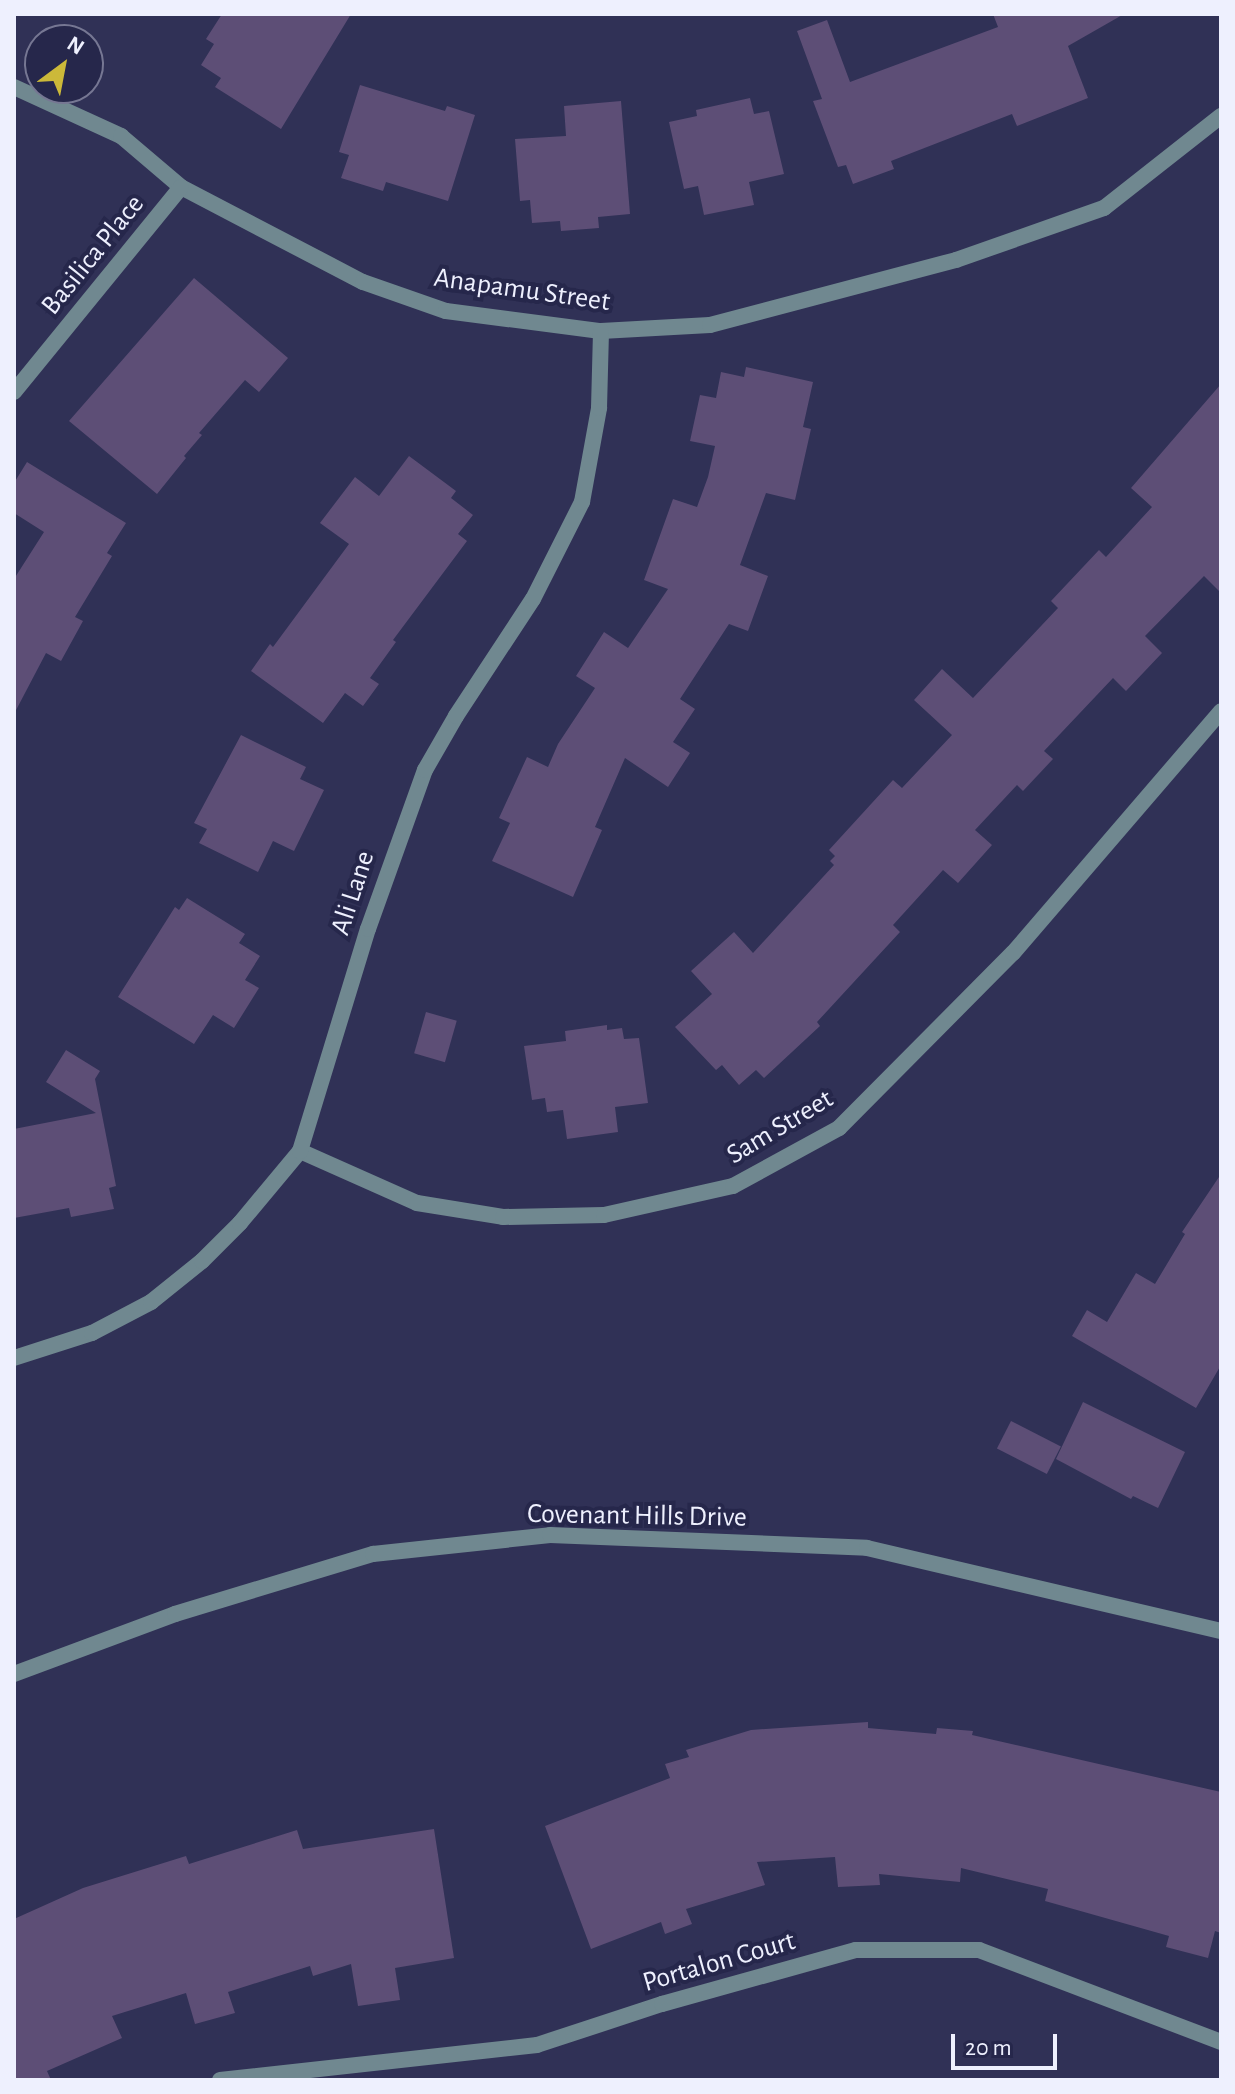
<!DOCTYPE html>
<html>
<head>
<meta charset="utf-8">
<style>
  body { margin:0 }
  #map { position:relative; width:1235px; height:2094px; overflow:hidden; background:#303156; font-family:"Alegreya Sans",sans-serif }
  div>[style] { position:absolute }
  .building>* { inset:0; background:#5d4e76; transform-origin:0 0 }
  .minor>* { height:16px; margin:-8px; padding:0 8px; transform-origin:8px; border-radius:8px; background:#708890 }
  .tertiary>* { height:16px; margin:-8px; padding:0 8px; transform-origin:8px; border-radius:8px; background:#708890 }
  span { translate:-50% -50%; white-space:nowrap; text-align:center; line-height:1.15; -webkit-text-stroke:8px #26274b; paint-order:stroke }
  .street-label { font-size:28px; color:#eef0fe }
  .frame { position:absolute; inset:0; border:16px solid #eef0fe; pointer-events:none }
  .north { position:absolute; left:24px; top:24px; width:80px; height:80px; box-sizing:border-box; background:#26274b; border:2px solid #767793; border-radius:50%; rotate:32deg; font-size:22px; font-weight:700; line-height:32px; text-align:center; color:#eef0fe }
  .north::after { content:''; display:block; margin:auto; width:28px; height:36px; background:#ccb939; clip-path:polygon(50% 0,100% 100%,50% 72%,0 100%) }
  .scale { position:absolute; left:951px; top:2034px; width:106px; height:36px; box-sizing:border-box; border:4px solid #eef0fe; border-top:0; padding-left:10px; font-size:24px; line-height:28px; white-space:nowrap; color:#eef0fe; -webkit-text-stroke:6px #26274b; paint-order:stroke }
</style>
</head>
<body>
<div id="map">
  <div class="building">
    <i style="clip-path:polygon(222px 14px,351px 14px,281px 129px,215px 87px,221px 78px,201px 65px,214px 44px,206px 39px)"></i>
    <i style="clip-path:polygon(993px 14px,1124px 14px,1068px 46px,1088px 98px,1017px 126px,1012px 114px,891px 161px,894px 169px,853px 184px,846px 165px,838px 167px,813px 101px,822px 99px,797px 31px,827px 20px,850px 82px,998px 27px)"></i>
    <i style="clip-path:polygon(360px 85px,445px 111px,447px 106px,475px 115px,448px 201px,386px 182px,383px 191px,341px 178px,349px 155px,339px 152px)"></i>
    <i style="clip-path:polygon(750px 98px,754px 114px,769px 111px,784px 174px,749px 182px,754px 205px,704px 215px,698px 186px,684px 189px,669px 122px,697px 116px,696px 110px)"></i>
    <i style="clip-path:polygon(621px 101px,630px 214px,598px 217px,599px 228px,561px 231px,560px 221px,532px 223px,530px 200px,520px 201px,515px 139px,566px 136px,564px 106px)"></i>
    <i style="clip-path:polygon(194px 278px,288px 358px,259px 392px,245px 380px,199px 433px,202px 435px,184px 456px,186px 458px,157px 494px,69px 421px)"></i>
    <i style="clip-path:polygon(746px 367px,813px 382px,803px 427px,811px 429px,795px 500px,766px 493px,740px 565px,768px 576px,748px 631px,729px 624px,680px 699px,695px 709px,673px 742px,690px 753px,668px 787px,625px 758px,595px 827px,602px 830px,573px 897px,492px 861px,510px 823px,499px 818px,527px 757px,548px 767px,558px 744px,595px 688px,576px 676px,604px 632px,628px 648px,668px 589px,644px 580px,673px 499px,697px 507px,708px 477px,715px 446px,690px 441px,700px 395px,716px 398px,721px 372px,744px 377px)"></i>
    <i style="clip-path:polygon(1221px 384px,1221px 593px,1204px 576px,1145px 636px,1162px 653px,1126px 691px,1113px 678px,1044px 751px,1053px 759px,1023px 791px,1017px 785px,975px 830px,992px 845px,958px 883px,943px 870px,893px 925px,900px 932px,817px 1022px,820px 1026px,764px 1078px,756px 1070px,739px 1085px,722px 1065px,716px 1070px,675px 1027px,712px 994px,691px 971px,734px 932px,753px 953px,834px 865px,830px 861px,835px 856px,829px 850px,893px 780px,902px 788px,952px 735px,914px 700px,942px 669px,973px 698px,1058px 608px,1051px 601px,1099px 550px,1106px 557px,1152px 507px,1131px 488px)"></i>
    <i style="clip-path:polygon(409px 456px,456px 491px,451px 498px,473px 515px,458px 534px,467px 541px,393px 640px,396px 642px,370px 678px,379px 684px,363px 706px,345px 693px,323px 723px,251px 671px,270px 644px,273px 647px,349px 544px,320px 523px,355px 477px,379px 496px)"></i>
    <i style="clip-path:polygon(27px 462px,126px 523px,107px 553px,112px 556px,75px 617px,83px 621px,61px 661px,46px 653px,14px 714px,14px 579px,44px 532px,14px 513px,14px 483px)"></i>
    <i style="clip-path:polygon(241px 735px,306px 767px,300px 779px,324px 790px,294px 851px,273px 841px,258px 872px,199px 843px,207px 829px,194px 823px)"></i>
    <i style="clip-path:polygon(187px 898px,245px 934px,239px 943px,260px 956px,245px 980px,259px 988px,234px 1028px,213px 1015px,194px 1044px,118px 997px,175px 907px,179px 910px)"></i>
    <i style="left:426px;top:1012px;width:32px;height:43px;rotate:16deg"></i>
    <i style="clip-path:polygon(607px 1025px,607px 1030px,622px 1028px,624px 1039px,639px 1038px,648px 1103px,615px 1107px,618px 1132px,567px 1139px,563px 1110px,547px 1112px,545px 1098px,532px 1100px,524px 1046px,566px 1041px,565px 1031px)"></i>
    <i style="clip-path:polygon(66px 1050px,100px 1071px,95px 1079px,116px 1186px,109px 1188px,114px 1209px,71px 1217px,69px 1208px,14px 1218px,14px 1129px,96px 1113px,46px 1082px)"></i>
    <i style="clip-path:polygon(1221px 1174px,1221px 1365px,1196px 1408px,1072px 1336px,1087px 1310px,1107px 1322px,1136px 1273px,1155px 1284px,1185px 1234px,1182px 1232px)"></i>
    <i style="clip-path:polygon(1083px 1402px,1185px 1452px,1158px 1508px,1133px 1496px,1131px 1499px,1056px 1459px)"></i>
    <i style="left:1011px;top:1421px;width:56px;height:31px;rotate:27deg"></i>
    <i style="clip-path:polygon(868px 1722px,868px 1728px,936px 1734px,937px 1728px,973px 1731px,972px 1735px,1221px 1792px,1221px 1933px,1215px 1931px,1208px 1958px,1166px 1947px,1169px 1936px,1045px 1901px,1048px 1889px,961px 1868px,960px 1882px,879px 1874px,880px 1885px,838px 1887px,835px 1857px,757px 1862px,765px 1885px,686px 1909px,692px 1924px,665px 1934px,661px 1922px,591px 1949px,545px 1826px,670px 1778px,665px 1764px,689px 1757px,686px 1750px,751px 1730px)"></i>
    <i style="clip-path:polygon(434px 1829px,454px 1958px,395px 1968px,400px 2000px,358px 2006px,351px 1964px,313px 1976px,310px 1966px,228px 1992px,235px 2013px,195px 2024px,186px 1993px,112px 2016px,122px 2038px,47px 2071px,51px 2080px,14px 2080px,14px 1919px,83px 1888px,186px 1856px,189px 1864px,297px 1830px,303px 1849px)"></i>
  </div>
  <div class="minor">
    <i style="left:14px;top:87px;width:118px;rotate:24.6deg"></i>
    <i style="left:121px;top:136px;width:79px;rotate:40.4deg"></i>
    <i style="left:181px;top:187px;width:205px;rotate:27.6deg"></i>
    <i style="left:363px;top:282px;width:88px;rotate:19.3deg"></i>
    <i style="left:446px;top:311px;width:156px;rotate:7.4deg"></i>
    <i style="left:601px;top:331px;width:109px;rotate:-3.2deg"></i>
    <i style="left:710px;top:325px;width:254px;rotate:-14.8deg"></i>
    <i style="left:956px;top:260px;width:157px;rotate:-19.4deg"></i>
    <i style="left:1104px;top:208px;width:149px;rotate:-38.2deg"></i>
    <i style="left:14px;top:392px;width:264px;rotate:-50.8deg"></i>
    <i style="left:300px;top:1151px;width:128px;rotate:24deg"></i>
    <i style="left:417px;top:1203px;width:87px;rotate:9.2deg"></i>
    <i style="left:503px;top:1217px;width:101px;rotate:-1.1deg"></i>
    <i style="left:604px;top:1215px;width:132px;rotate:-12.7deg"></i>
    <i style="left:733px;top:1186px;width:121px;rotate:-28.7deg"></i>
    <i style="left:839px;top:1128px;width:247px;rotate:-45.2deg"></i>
    <i style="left:1013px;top:953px;width:319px;rotate:-49.3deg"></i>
    <i style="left:14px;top:1358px;width:82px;rotate:-17.8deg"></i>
    <i style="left:92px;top:1333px;width:67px;rotate:-27.7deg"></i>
    <i style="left:151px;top:1302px;width:65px;rotate:-38.8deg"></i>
    <i style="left:202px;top:1261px;width:54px;rotate:-45deg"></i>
    <i style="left:240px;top:1223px;width:94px;rotate:-50.2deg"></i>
    <i style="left:300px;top:1151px;width:232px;rotate:-73deg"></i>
    <i style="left:368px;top:929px;width:169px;rotate:-70.3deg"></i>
    <i style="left:425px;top:770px;width:62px;rotate:-60.1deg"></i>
    <i style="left:456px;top:716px;width:140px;rotate:-56.7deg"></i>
    <i style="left:533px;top:599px;width:109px;rotate:-63.2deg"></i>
    <i style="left:582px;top:502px;width:96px;rotate:-79.7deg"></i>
    <i style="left:599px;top:408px;width:77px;rotate:-88.5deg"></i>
    <i style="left:220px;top:2080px;width:319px;rotate:-6.3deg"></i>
    <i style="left:537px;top:2045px;width:132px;rotate:-18.2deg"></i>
    <i style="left:662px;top:2004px;width:201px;rotate:-15.6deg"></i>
    <i style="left:856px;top:1950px;width:123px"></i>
    <i style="left:979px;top:1950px;width:259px;rotate:20.8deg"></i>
  </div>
  <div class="tertiary">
    <i style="left:14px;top:1674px;width:172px;rotate:-20.4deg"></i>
    <i style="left:175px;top:1614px;width:207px;rotate:-16.9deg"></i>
    <i style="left:373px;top:1554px;width:178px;rotate:-6.1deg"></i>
    <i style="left:550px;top:1535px;width:317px;rotate:2.3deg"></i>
    <i style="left:867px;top:1548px;width:364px;rotate:13.2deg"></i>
  </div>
  <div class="street-label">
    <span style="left:93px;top:255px;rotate:-51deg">Basilica Place</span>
    <span style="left:522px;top:290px;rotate:8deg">Anapamu Street</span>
    <span style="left:353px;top:893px;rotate:-72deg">Ali Lane</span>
    <span style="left:780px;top:1127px;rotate:-31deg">Sam Street</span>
    <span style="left:637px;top:1516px;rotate:1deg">Covenant Hills Drive</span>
    <span style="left:719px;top:1962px;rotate:-16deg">Portalon Court</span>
  </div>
  <div class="frame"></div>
  <div class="north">N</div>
  <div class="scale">20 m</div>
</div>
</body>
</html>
